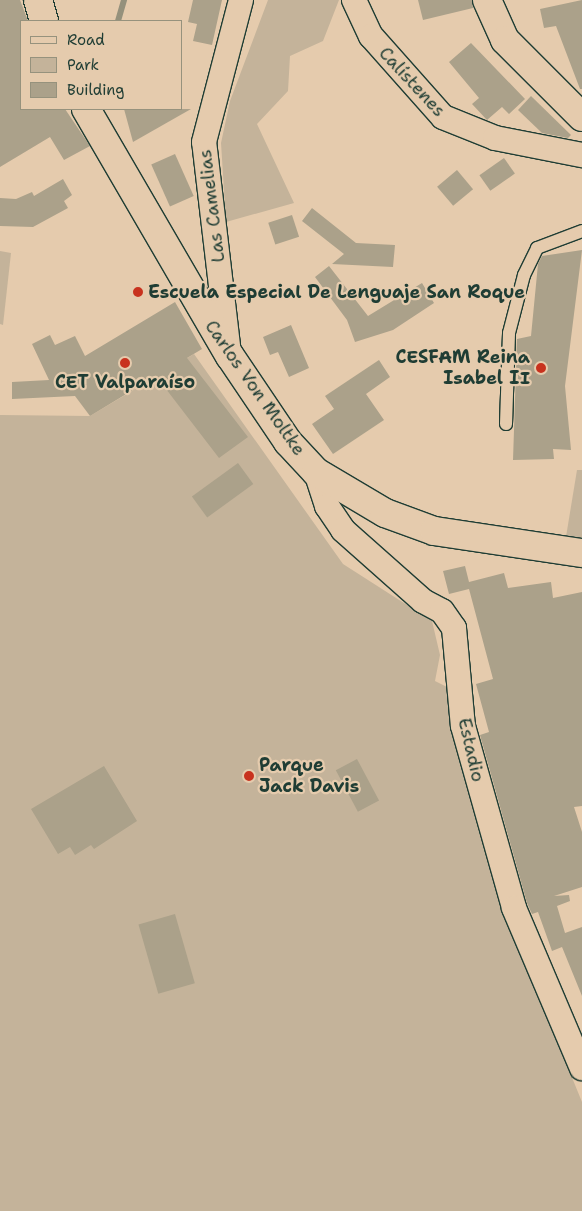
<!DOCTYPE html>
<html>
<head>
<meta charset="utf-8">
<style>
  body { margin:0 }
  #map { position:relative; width:582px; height:1211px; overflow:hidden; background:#e5cbad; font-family:"Shantell Sans",sans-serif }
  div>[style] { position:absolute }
  .green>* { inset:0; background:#c4b39a }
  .stream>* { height:6px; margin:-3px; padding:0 3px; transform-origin:3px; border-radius:3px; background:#95917c }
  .building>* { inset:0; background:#aba18a; transform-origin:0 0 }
  .roads { filter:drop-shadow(1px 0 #1f3d34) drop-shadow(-1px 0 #1f3d34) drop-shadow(0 1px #1f3d34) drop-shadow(0 -1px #1f3d34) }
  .service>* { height:12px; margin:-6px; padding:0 6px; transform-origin:6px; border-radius:6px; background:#e5cbad }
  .minor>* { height:24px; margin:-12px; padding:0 12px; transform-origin:12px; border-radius:12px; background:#e5cbad }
  .tertiary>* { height:28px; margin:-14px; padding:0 14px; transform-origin:14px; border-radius:14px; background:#e5cbad }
  .secondary>* { height:28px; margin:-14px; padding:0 14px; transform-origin:14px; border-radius:14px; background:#e5cbad }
  .dots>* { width:14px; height:14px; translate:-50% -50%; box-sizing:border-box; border:2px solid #e5cbad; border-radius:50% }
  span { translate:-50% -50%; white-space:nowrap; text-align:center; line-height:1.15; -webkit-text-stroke:4.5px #e5cbad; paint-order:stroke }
  .street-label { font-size:18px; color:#1f3d34 }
  .poi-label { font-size:18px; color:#1f3d34; font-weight:700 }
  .left { translate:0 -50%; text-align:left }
  .right { translate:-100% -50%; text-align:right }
  .legend { position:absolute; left:20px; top:20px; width:162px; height:90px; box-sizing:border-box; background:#e5cbad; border:1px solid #96927d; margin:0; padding:6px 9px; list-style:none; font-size:15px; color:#1f3d34 }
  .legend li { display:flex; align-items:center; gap:10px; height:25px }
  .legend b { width:25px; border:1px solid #96927d }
</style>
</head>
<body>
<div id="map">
  <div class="green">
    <i style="clip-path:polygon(268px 0,339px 0,323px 41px,290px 56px,288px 91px,257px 124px,294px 203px,226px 222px,221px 143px,230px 101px)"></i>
    <i style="clip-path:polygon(0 251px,11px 253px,3px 325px,0 324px)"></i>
    <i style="clip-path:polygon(194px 354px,343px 564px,432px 621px,440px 655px,435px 681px,453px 690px,458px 754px,509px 923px,582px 1102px,582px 1211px,0 1211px,0 415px,90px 416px)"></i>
    <i style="clip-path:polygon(577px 470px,582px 470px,582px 552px,564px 549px)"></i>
  </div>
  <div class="stream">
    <i style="left:118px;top:21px;width:22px;rotate:-74deg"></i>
  </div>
  <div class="building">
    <i style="clip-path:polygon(0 0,20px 0,28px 21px,21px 21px,21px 109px,65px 109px,90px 146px,64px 160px,50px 137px,0 167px)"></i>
    <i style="clip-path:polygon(193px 0,222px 0,212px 45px,193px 41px,197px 24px,188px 22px)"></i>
    <i style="clip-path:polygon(418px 0,472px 0,473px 8px,423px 20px)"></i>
    <i style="clip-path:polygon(582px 0,582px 89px,580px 89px,556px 26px,544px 28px,540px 9px)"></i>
    <i style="clip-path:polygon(471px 43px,525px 99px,509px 114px,502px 107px,487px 120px,472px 104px,479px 98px,449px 62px)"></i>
    <i style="clip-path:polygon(531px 96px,571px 135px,568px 138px,542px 133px,518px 110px)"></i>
    <i style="clip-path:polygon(124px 109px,191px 109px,133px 142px)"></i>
    <i style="left:175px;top:154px;width:46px;height:26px;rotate:66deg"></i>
    <i style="left:504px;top:158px;width:19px;height:30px;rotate:55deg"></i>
    <i style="left:457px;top:170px;width:25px;height:26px;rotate:50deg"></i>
    <i style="clip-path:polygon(63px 179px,72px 195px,64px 201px,68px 208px,33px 227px,0 226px,0 198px,16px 199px,32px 192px,34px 196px)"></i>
    <i style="clip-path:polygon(312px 208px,356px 243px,395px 245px,393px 267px,332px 264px,344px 254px,302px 221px)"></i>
    <i style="left:292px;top:215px;width:23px;height:25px;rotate:72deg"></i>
    <i style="clip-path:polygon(582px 250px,565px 386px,571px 450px,553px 449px,554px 459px,513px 460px,517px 339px,531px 336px,538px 264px,542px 256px)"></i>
    <i style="clip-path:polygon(329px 266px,368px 316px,422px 283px,434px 303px,393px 330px,355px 342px,347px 320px,315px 277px)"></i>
    <i style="clip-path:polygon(175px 302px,202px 349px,187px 358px,248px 437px,219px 458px,156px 376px,90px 416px,75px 396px,12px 399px,12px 382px,49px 380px,32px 344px,50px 335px,55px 345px,75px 336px,85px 356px)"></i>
    <i style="clip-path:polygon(291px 325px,309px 368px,289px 377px,278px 352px,270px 355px,263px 337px)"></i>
    <i style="clip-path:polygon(379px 360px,390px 377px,366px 394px,384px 420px,333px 454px,312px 424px,334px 409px,325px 396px)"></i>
    <i style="left:238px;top:463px;width:26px;height:57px;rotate:54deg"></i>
    <i style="clip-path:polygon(465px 566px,469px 582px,504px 573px,508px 588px,551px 582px,553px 598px,582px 592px,582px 806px,574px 807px,582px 832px,582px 887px,554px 896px,569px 895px,570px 901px,557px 906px,565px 933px,582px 927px,582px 996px,562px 947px,552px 951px,538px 912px,532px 914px,527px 903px,480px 735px,489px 732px,476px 684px,493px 679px,469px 589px,449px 594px,443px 571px)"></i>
    <i style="left:357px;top:759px;width:47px;height:24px;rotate:62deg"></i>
    <i style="clip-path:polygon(104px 766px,137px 821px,94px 849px,91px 845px,75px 855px,70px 847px,58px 854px,31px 809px)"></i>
    <i style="left:175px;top:914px;width:72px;height:38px;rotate:74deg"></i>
  </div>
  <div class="roads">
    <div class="service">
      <i style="left:506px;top:424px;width:91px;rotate:-88.1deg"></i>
      <i style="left:509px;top:333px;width:60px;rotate:-75.5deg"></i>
      <i style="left:524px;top:275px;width:30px;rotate:-64deg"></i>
      <i style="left:537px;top:248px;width:48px;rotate:-20.7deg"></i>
    </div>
    <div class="minor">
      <i style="left:354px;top:0;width:40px;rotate:65deg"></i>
      <i style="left:371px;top:36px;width:108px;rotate:48.4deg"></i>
      <i style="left:443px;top:117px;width:56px;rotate:22deg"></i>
      <i style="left:495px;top:138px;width:89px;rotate:11.1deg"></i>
      <i style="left:229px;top:354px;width:213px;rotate:-96.7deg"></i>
      <i style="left:204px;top:142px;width:147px;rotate:-75.4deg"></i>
      <i style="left:316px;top:472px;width:36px;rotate:72deg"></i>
      <i style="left:327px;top:506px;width:29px;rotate:56deg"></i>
      <i style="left:343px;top:530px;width:107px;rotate:41.6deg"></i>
      <i style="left:423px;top:601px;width:21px;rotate:28deg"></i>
      <i style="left:442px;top:611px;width:21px;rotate:55deg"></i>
      <i style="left:454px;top:628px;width:98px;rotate:84.8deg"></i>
      <i style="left:463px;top:726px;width:189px;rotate:74.3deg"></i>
      <i style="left:514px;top:908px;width:174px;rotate:67deg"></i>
    </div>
    <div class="tertiary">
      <i style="left:487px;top:0;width:44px;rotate:65.8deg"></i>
      <i style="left:505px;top:40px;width:109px;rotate:45deg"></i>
    </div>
    <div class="secondary">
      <i style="left:38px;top:0;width:22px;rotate:74deg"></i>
      <i style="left:86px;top:109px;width:286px;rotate:59.8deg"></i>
      <i style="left:230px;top:356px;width:104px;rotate:56deg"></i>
      <i style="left:288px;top:442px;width:41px;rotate:47deg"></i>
      <i style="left:316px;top:472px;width:80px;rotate:30.7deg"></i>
      <i style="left:385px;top:513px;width:52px;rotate:20.2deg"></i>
      <i style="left:434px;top:531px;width:150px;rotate:8.5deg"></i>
    </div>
  </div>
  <div class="dots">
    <i style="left:138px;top:292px;background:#c8321e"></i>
    <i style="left:125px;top:363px;background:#c8321e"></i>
    <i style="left:541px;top:368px;background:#c8321e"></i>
    <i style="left:249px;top:776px;background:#c8321e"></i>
  </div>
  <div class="street-label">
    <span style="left:412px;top:82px;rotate:47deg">Calístenes</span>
    <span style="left:212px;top:206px;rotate:-97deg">Las Camelias</span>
    <span style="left:255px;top:388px;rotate:55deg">Carlos Von Moltke</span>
    <span style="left:471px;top:750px;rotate:77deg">Estadio</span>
  </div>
  <div class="poi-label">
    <span class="left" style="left:148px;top:292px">Escuela Especial De Lenguaje San Roque</span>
    <span class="right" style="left:530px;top:368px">CESFAM Reina<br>Isabel II</span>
    <span style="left:125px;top:382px">CET Valparaíso</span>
    <span class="left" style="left:259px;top:776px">Parque<br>Jack Davis</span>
  </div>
  <ul class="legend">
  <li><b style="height:6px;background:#e5cbad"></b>Road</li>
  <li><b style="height:14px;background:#c4b39a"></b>Park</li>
  <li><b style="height:14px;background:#aba18a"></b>Building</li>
  </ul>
</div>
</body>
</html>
